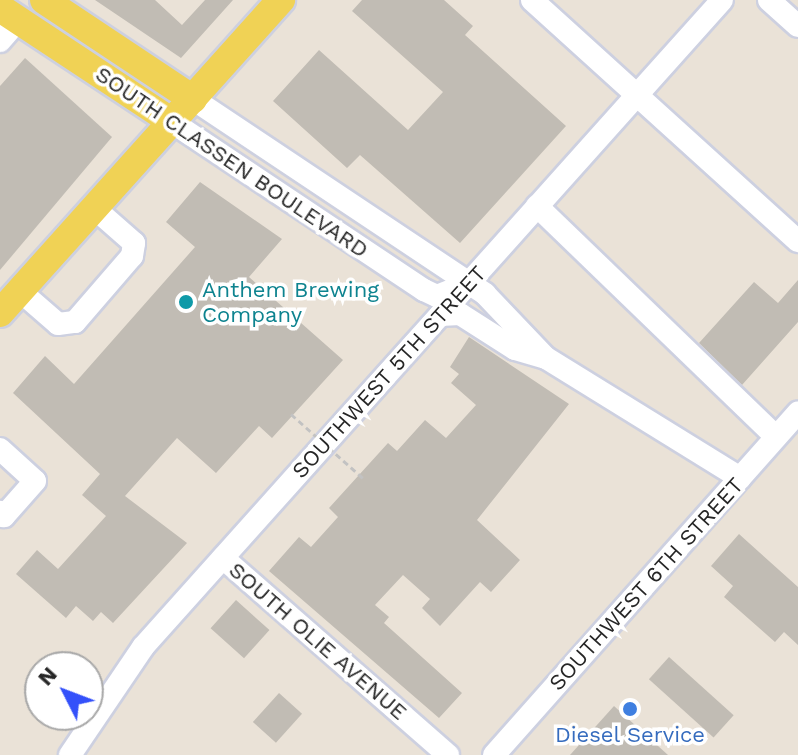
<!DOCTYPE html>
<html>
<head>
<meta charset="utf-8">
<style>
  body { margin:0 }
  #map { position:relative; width:798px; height:755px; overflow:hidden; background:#eae2d7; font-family:"Work Sans",sans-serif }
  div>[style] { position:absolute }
  .building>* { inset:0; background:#c1bcb4; transform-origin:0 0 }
  .roads { filter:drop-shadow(2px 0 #cdd0e0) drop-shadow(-2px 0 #cdd0e0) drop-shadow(0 2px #cdd0e0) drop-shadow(0 -2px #cdd0e0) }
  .minor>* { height:22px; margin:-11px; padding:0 11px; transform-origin:11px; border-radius:11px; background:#fff }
  .major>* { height:28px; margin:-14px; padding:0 14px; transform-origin:14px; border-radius:14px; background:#f0d255 }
  .path-bridge>* { height:3px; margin-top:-1.5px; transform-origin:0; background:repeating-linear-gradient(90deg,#c2c2c2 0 6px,transparent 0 10px) }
  .dots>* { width:22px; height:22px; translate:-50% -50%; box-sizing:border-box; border:4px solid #fff; border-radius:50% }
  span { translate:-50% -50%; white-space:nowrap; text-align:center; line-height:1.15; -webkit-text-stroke:7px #fff; paint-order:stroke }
  .street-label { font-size:22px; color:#262626 }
  .culture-label { font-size:22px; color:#0d838f }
  .left { translate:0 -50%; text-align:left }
  .shop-label { font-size:22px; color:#366cbe }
  .north { position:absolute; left:24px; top:651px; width:80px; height:80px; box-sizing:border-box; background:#fff; border:2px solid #a8a8a8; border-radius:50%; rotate:312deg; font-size:22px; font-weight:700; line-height:32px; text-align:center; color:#262626 }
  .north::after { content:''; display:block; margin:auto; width:28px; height:36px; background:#3451fa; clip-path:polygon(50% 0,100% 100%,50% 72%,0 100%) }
</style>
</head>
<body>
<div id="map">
  <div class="building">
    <i style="clip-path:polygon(95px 0,155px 0,182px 25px,205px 0,233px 0,181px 58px)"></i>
    <i style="clip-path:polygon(362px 0,444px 0,473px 26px,465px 35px,566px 126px,460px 243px,360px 155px,347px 168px,273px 101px,319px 50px,408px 130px,443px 92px,352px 11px)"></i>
    <i style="clip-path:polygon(25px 58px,112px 137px,0 270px,0 86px)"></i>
    <i style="clip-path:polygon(200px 182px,282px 239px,249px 277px,343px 360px,272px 438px,259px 426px,216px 473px,177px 438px,125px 496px,187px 543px,113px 623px,101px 612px,93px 621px,76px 606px,66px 618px,16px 574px,37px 550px,58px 569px,106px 516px,82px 495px,100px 474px,13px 393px,45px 356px,74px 384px,195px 247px,166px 222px)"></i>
    <i style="clip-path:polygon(798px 280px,798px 322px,742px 385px,699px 343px,754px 282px,778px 303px)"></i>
    <i style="clip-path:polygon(469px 337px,569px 404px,477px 520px,520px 560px,491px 592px,480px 582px,440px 626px,422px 608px,430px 599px,403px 575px,375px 605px,389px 617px,384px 623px,462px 693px,439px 718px,269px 571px,299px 537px,311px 547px,338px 517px,329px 508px,388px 443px,397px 451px,425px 420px,446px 438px,476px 405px,451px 383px,459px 374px,450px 367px)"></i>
    <i style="clip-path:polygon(739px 534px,798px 587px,798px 645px,784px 632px,775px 642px,724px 597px,733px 586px,711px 566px)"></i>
    <i style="left:236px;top:600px;width:45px;height:38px;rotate:42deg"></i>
    <i style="left:669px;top:657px;width:87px;height:30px;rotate:42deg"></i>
    <i style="left:279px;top:693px;width:31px;height:39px;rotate:42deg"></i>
    <i style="clip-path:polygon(614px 706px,668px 755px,570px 755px)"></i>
  </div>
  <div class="roads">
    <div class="minor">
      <i style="left:532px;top:0;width:359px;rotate:42.2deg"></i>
      <i style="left:769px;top:0;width:39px;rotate:42deg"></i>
      <i style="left:0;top:41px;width:28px;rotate:-49deg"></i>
      <i style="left:193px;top:99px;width:351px;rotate:33.7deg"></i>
      <i style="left:485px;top:294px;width:88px;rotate:46.4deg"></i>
      <i style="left:172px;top:122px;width:303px;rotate:33.7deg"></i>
      <i style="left:424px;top:290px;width:14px;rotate:25deg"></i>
      <i style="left:437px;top:296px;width:29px;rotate:-22deg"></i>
      <i style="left:537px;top:206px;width:332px;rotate:44deg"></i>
      <i style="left:20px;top:291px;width:50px;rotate:41deg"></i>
      <i style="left:58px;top:324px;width:17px;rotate:-7deg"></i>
      <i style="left:75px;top:322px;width:87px;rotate:-49.2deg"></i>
      <i style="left:132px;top:256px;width:13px;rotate:-81deg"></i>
      <i style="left:134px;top:243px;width:53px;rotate:-138.8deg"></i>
      <i style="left:440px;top:315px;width:20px;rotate:-3deg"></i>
      <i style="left:460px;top:314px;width:65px;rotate:32.5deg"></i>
      <i style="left:515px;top:349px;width:32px;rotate:16deg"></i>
      <i style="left:546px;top:358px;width:228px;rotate:31.7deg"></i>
      <i style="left:0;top:449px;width:47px;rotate:42.4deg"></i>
      <i style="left:35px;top:481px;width:47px;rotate:131.5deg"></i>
      <i style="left:4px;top:516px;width:6px;rotate:-135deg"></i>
      <i style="left:223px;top:558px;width:299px;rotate:41.2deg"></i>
      <i style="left:70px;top:755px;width:130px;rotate:-55.9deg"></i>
      <i style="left:143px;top:647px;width:868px;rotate:-48.17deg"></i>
      <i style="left:494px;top:755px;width:458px;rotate:-48.4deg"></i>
    </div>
    <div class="major">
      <i style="left:44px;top:0;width:179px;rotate:33.6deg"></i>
      <i style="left:0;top:8px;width:206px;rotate:33.5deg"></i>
      <i style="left:0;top:313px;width:421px;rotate:-48.1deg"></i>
    </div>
  </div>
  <div class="path-bridge">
    <i style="left:291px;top:414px;width:98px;rotate:41.7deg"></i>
  </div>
  <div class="dots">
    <i style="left:186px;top:302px;background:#0f9aa8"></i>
    <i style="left:630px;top:709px;background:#3f7fe0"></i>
  </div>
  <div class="street-label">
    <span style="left:232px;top:162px;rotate:34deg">SOUTH CLASSEN BOULEVARD</span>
    <span style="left:389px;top:372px;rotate:-48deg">SOUTHWEST 5TH STREET</span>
    <span style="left:646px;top:584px;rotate:-48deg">SOUTHWEST 6TH STREET</span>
    <span style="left:318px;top:641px;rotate:41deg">SOUTH OLIE AVENUE</span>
  </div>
  <div class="culture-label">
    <span class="left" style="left:202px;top:302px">Anthem Brewing<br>Company</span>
  </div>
  <div class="shop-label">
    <span style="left:630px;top:735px">Diesel Service</span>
  </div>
  <div class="north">N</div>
</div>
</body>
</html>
